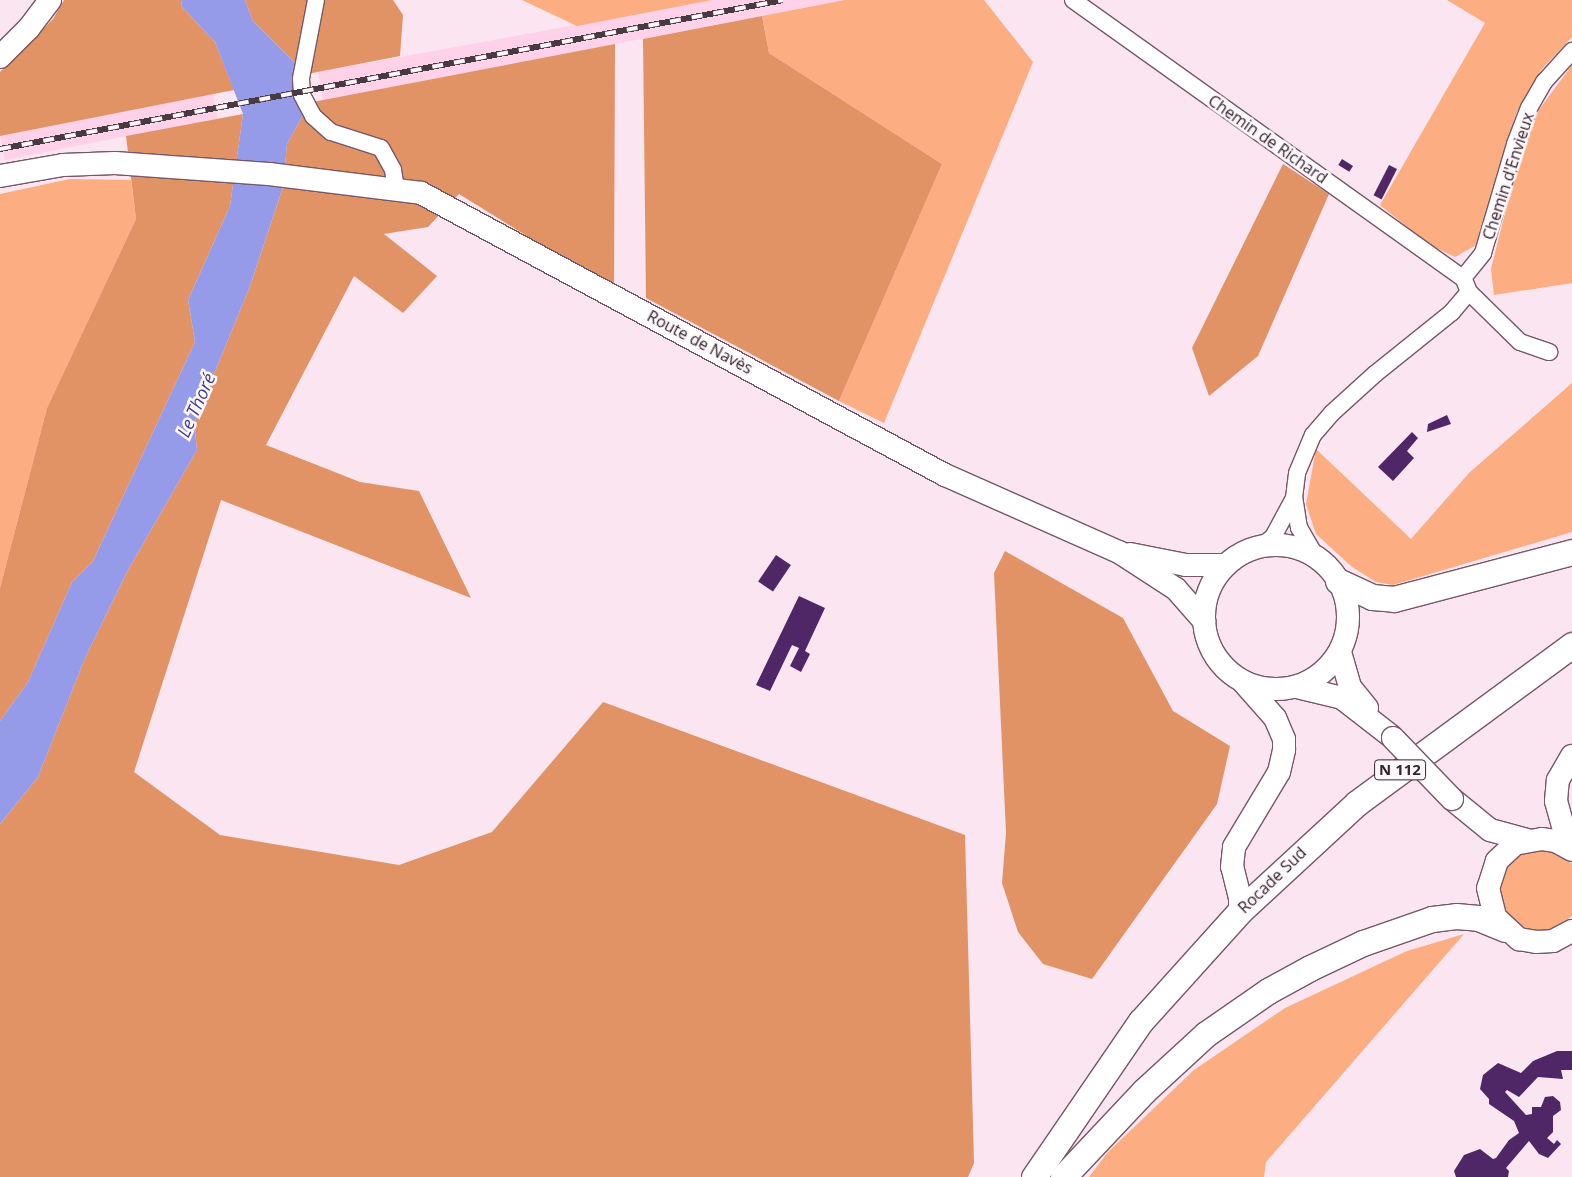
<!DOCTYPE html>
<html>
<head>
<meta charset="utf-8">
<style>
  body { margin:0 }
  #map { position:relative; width:1572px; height:1177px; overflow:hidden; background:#fbe5f0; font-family:"Open Sans",sans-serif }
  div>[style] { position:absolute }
  .built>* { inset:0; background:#ffd2ea; transform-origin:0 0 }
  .green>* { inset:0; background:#fcad81 }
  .forest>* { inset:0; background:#e19366 }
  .water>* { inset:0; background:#959be9 }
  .building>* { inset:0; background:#502766; transform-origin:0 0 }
  .roads { filter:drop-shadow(1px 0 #765768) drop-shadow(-1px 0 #765768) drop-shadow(0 1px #765768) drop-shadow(0 -1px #765768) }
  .street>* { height:16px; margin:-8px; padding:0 8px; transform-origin:8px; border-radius:8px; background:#fff }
  .secondary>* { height:22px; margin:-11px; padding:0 11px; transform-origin:11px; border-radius:11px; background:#fff }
  .secondary>.ring { margin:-11px; padding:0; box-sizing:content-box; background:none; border:22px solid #fff; border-radius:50% }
  .primary>* { height:25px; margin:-12.5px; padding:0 12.5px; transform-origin:12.5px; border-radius:12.5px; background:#fff }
  .rail>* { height:5.5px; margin-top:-2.75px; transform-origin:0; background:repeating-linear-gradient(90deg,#fef7fb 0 11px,#493a41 0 22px); box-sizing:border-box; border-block:1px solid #493a41 }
  .bridges { filter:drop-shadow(1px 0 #765768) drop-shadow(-1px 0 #765768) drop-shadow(0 1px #765768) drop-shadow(0 -1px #765768) }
  .secondary-bridge>* { height:22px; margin:-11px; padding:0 11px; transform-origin:11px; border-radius:11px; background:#fff }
  span { translate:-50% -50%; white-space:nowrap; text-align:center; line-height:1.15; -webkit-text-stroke:5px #fef7fb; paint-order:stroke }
  .shield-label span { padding:1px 4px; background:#fef7fb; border:1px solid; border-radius:4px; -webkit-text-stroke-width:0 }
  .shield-label { font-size:15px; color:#33252c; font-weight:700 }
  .street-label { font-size:16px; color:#33252c }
  .water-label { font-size:18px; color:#3d3a93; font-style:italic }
</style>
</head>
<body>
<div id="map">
  <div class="built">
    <i style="clip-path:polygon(712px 0,845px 0,323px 100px,318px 72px)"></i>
    <i style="left:213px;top:94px;width:25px;height:217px;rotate:79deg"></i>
  </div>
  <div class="green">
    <i style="clip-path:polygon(522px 0,712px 0,577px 26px)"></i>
    <i style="clip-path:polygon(845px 0,984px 0,1033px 62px,884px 423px,839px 401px,942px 164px,769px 53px,762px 16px)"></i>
    <i style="clip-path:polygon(1447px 0,1572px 0,1572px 37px,1542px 69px,1516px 114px,1478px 244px,1455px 257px,1428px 244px,1380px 205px,1485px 23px)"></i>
    <i style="clip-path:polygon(1572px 65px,1572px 283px,1494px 295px,1491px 269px,1521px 149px,1538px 111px)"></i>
    <i style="clip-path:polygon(70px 179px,131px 180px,136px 219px,47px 408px,0 588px,0 194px)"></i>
    <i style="clip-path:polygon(1572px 383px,1572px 532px,1393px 585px,1376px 582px,1352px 567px,1316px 534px,1306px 504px,1316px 449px,1411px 539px,1469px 473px)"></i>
    <i style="clip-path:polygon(1545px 849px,1562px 855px,1572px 864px,1572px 916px,1553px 930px,1534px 931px,1517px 925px,1504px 911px,1498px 894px,1505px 867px,1518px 854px)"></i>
    <i style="clip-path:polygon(1464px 934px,1266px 1162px,1264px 1177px,1089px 1177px,1108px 1152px,1194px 1070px,1285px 1008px,1407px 951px)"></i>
  </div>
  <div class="forest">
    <i style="clip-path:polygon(64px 0,181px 0,182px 7px,215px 42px,234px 90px,0 136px,0 72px,53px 19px)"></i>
    <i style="clip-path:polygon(245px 0,393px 0,403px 15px,400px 56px,297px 76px,295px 63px,253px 21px)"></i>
    <i style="clip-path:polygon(762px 16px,769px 53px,942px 164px,839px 401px,646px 298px,643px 39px)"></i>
    <i style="clip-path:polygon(615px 44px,614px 290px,459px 194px,428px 227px,384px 234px,437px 276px,403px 313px,354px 276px,266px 445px,360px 482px,419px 491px,471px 598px,221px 500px,134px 772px,220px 835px,399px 865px,492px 832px,603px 702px,965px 835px,974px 1163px,968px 1177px,0 1177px,0 824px,38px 777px,85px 658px,128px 570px,197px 450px,194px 423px,250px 286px,283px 187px,287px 144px,303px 115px,302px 104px)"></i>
    <i style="clip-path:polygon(243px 114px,230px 206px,188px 300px,195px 342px,93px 561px,72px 582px,28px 682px,0 721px,0 588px,47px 408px,136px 219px,126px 136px)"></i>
    <i style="clip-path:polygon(1283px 164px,1329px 194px,1258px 356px,1209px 396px,1192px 348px)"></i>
    <i style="clip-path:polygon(1005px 551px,1123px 618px,1173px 711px,1230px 746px,1217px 804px,1092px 979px,1043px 964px,1018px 932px,1002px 883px,1006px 833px,994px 573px)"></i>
  </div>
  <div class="water">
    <i style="clip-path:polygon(181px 0,245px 0,253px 21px,295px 63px,303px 115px,287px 144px,283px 187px,250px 286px,194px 423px,197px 450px,128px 570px,85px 658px,38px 777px,0 824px,0 721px,28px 682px,72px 582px,93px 561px,195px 342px,188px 300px,230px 206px,243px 114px,215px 42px,182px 7px)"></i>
  </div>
  <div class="building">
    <i style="left:1342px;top:159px;width:13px;height:7px;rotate:32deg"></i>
    <i style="left:1389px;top:165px;width:9px;height:34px;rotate:27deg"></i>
    <i style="clip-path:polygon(1447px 415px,1451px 424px,1427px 432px,1428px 424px)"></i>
    <i style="clip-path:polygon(1412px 432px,1418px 438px,1407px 451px,1414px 458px,1393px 481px,1378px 467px)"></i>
    <i style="left:776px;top:555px;width:18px;height:32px;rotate:34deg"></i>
    <i style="clip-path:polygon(799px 596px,825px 608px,805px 651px,810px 654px,801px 672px,790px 666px,799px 648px,792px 645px,770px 691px,756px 685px)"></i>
    <i style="clip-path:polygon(1557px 1051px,1572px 1051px,1572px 1070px,1561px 1070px,1563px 1079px,1538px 1077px,1519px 1097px,1507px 1090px,1505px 1092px,1526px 1115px,1532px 1114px,1532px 1107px,1541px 1107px,1545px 1097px,1553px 1096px,1560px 1102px,1561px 1110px,1553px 1116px,1553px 1132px,1547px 1138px,1554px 1144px,1557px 1140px,1561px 1144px,1548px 1158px,1539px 1154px,1529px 1141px,1506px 1168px,1509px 1171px,1508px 1177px,1456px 1177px,1454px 1171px,1464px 1155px,1480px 1149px,1493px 1159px,1496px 1158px,1509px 1140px,1519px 1133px,1514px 1121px,1489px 1104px,1489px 1099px,1480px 1089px,1483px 1075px,1498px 1063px,1521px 1073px,1533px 1061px)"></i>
  </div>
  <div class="roads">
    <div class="street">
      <i style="left:316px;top:0;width:80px;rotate:100.8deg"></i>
      <i style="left:301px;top:79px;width:16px;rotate:86deg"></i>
      <i style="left:302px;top:95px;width:24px;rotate:62deg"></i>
      <i style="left:313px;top:116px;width:24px;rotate:42deg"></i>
      <i style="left:331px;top:132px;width:52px;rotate:17.7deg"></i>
      <i style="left:381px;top:148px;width:25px;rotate:61deg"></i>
      <i style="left:393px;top:170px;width:20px;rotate:81deg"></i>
      <i style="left:1073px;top:0;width:479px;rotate:35.5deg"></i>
      <i style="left:1463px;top:278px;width:32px;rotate:-51deg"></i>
      <i style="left:1483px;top:253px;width:114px;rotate:-73.6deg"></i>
      <i style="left:1515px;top:144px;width:39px;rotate:-69deg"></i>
      <i style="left:1529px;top:108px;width:30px;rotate:-60deg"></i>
      <i style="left:1544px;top:82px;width:42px;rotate:-47.9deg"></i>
      <i style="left:1465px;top:282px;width:11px;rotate:68deg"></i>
      <i style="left:1469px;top:292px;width:71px;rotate:44.4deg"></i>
      <i style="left:1520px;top:342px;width:31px;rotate:19deg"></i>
      <i style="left:1261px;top:547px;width:16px;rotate:-40deg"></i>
      <i style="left:1273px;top:537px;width:44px;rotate:-61.7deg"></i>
      <i style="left:1316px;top:557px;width:34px;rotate:-120deg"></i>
      <i style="left:1299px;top:528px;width:30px;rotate:-99deg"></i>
      <i style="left:1294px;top:498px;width:25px;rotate:-83deg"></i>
      <i style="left:1297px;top:473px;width:41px;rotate:-67.2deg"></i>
      <i style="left:1313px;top:435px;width:29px;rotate:-49deg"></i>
      <i style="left:1332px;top:413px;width:58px;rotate:-42.2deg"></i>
      <i style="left:1375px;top:374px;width:99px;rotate:-38.8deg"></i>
      <i style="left:1452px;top:312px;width:26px;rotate:-50deg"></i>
    </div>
    <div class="secondary">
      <i style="left:0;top:57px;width:41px;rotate:-45deg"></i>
      <i style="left:29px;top:28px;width:35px;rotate:-53deg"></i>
      <i style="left:0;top:176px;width:64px;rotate:-9.9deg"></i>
      <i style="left:63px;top:165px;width:52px;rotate:-2.2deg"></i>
      <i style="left:115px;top:163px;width:154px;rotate:4.1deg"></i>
      <i style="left:269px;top:174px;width:153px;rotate:7.1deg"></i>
      <i style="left:421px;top:193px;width:595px;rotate:28.29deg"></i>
      <i style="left:945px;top:475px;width:190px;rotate:23.9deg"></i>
      <i style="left:1119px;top:552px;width:68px;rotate:33deg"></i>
      <i style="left:1176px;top:589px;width:43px;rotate:48.8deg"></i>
      <i class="ring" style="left:1204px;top:545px;width:122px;height:122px"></i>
      <i style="left:1130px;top:554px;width:57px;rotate:11.1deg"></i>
      <i style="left:1186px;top:565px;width:40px"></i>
      <i style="left:1340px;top:652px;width:36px;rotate:74deg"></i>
      <i style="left:1350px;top:687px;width:27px;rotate:51deg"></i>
      <i style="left:1297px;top:687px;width:46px;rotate:13.7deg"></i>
      <i style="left:1342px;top:698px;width:62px;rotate:37.8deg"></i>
      <i style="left:1452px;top:799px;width:49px;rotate:39.2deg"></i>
      <i style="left:1490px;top:830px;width:38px;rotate:15deg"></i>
      <i style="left:1569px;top:848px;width:49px;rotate:-105.5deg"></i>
      <i style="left:1556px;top:801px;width:21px;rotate:-85deg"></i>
      <i style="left:1558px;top:780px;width:28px;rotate:-60deg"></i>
      <i style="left:1572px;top:850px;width:18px;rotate:-151deg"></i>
      <i style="left:1556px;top:841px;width:14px;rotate:-172deg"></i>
      <i style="left:1542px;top:839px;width:27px;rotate:170deg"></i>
      <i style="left:1515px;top:844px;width:25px;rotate:137deg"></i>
      <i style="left:1497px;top:861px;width:28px;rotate:108deg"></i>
      <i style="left:1488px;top:888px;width:30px;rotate:76deg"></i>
      <i style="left:1495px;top:917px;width:33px;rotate:43deg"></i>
      <i style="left:1519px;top:939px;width:17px;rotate:10deg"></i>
      <i style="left:1536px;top:942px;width:17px;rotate:-3deg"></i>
      <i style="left:1553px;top:941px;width:21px;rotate:-28deg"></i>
      <i style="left:1240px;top:911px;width:13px;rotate:-90deg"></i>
      <i style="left:1240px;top:898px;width:32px;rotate:-104deg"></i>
      <i style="left:1232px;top:867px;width:20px;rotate:-84deg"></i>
      <i style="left:1234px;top:847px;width:87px;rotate:-59deg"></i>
      <i style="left:1279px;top:772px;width:23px;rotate:-77deg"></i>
      <i style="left:1284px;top:750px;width:11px;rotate:-90deg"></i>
      <i style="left:1284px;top:739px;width:23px;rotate:-113deg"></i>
      <i style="left:1275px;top:718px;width:47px;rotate:-131.5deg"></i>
    </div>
    <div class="primary">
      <i style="left:1338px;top:581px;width:38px;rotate:25deg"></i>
      <i style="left:1372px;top:597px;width:22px;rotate:5deg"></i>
      <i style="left:1394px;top:599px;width:184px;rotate:-14.8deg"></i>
      <i style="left:1034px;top:1177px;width:189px;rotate:-55.6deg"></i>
      <i style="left:1141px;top:1021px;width:148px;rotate:-48deg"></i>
      <i style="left:1240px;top:911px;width:159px;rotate:-42.7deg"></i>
      <i style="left:1357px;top:803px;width:267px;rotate:-36.3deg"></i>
      <i style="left:1063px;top:1177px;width:118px;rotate:-46.7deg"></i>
      <i style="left:1144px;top:1091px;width:84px;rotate:-42.6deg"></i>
      <i style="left:1206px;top:1034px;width:75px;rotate:-34.7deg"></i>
      <i style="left:1268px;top:991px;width:48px;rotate:-28.7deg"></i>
      <i style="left:1310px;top:968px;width:59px;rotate:-25.3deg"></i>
      <i style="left:1363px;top:943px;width:73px;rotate:-19.2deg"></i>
      <i style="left:1432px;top:919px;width:24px;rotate:-7deg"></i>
      <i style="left:1456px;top:916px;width:22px;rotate:5deg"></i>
      <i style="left:1478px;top:918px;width:29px;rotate:22deg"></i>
    </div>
  </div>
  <div class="rail">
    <i style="left:0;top:149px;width:797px;rotate:-10.77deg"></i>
  </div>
  <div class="bridges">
    <div class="secondary-bridge">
      <i style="left:1393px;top:738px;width:85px;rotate:46deg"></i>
    </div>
  </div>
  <div class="shield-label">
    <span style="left:1400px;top:770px">N 112</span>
  </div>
  <div class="street-label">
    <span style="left:1268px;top:139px;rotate:35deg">Chemin de Richard</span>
    <span style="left:1508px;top:176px;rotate:-72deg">Chemin d'Envieux</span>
    <span style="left:700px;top:342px;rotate:28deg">Route de Navès</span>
    <span style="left:1272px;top:880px;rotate:-44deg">Rocade Sud</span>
  </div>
  <div class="water-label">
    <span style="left:196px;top:405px;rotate:-66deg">Le Thoré</span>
  </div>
</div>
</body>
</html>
